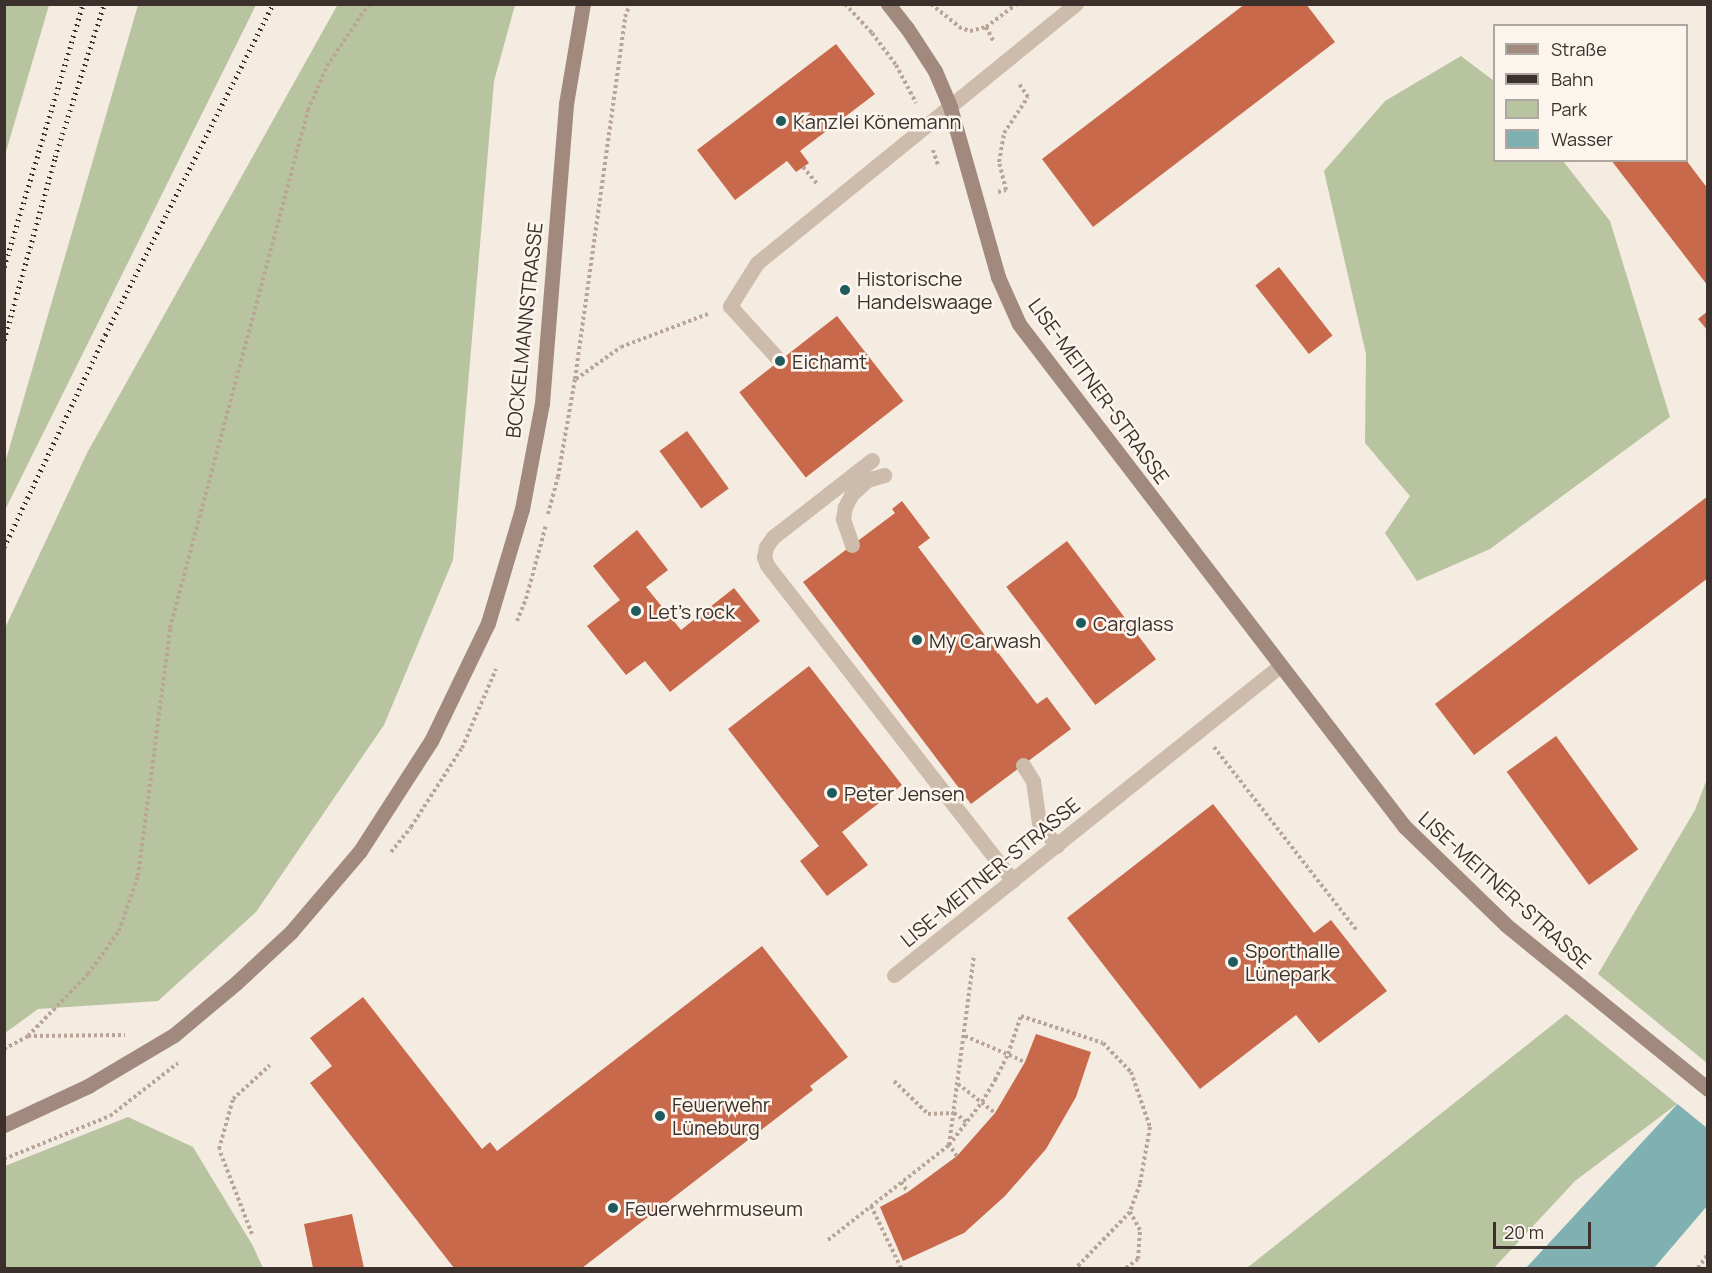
<!DOCTYPE html>
<html>
<head>
<meta charset="utf-8">
<style>
  body { margin:0 }
  #map { position:relative; width:1712px; height:1273px; overflow:hidden; background:#f4ebe1; font-family:Manrope,sans-serif }
  div>[style] { position:absolute }
  .green>* { inset:0; background:#b8c4a0 }
  .water>* { inset:0; background:#7fb0b2 }
  .pier>* { inset:0; background:#f4ebe1 }
  .building>* { inset:0; background:#c8694b; transform-origin:0 0 }
  .path>* { height:4px; margin-top:-2px; transform-origin:0; background:repeating-linear-gradient(90deg,#b9a596 0 3px,transparent 0 6px) }
  .service>* { height:15px; margin:-7.5px; padding:0 7.5px; transform-origin:7.5px; border-radius:7.5px; background:#cdbbac }
  .minor>* { height:15px; margin:-7.5px; padding:0 7.5px; transform-origin:7.5px; border-radius:7.5px; background:#cdbbac }
  .secondary>* { height:15px; margin:-7.5px; padding:0 7.5px; transform-origin:7.5px; border-radius:7.5px; background:#a18a7d }
  .rail>* { height:4.5px; margin-top:-2.25px; transform-origin:0; background:repeating-linear-gradient(90deg,#3b302b 0 1.5px,transparent 0 6px) }
  .dots>* { width:16px; height:16px; translate:-50% -50%; box-sizing:border-box; border:3px solid #fbf5ee; border-radius:50% }
  span { translate:-50% -50%; white-space:nowrap; text-align:center; line-height:1.15; -webkit-text-stroke:5px #fbf5ee; paint-order:stroke }
  .poi-label { font-size:20px; color:#3b302b }
  .left { translate:0 -50%; text-align:left }
  .street-label { font-size:20px; color:#3b302b }
  .frame { position:absolute; inset:0; border:6px solid #3b302b; pointer-events:none }
  .legend { position:absolute; left:1493px; top:24px; width:195px; height:138px; box-sizing:border-box; background:#fbf5ee; border:2px solid #aea6a0; margin:0; padding:8px 10px; list-style:none; font-size:18px; color:#3b302b }
  .legend li { display:flex; align-items:center; gap:12px; height:30px }
  .legend b { width:30px; border:2px solid #aea6a0 }
  .scale { position:absolute; left:1493px; top:1222px; width:98px; height:27px; box-sizing:border-box; border:3px solid #3b302b; border-top:0; padding-left:8px; font-size:18px; line-height:21px; white-space:nowrap; color:#3b302b; -webkit-text-stroke:4px #fbf5ee; paint-order:stroke }
</style>
</head>
<body>
<div id="map">
  <div class="green">
    <i style="clip-path:polygon(5px 4px,49px 5px,5px 155px,4px 5px)"></i>
    <i style="clip-path:polygon(338px 4px,515px 5px,494px 81px,453px 560px,384px 725px,256px 912px,158px 1001px,38px 1009px,5px 1033px,5px 628px,87px 453px)"></i>
    <i style="clip-path:polygon(138px 5px,256px 5px,5px 510px,5px 463px)"></i>
    <i style="clip-path:polygon(1461px 56px,1494px 81px,1494px 160px,1563px 161px,1610px 221px,1670px 417px,1490px 549px,1417px 581px,1385px 533px,1410px 496px,1365px 443px,1366px 354px,1324px 171px,1385px 101px)"></i>
    <i style="clip-path:polygon(1707px 779px,1707px 1063px,1598px 974px,1695px 810px)"></i>
    <i style="clip-path:polygon(1566px 1014px,1677px 1104px,1575px 1181px,1494px 1268px,1247px 1268px)"></i>
    <i style="clip-path:polygon(128px 1117px,193px 1147px,253px 1246px,263px 1268px,5px 1268px,5px 1166px)"></i>
  </div>
  <div class="water">
    <i style="clip-path:polygon(1707px 1072px,1707px 1206px,1654px 1268px,1526px 1268px)"></i>
  </div>
  <div class="pier">
    <i style="clip-path:polygon(1708px 1069px,1707px 1128px,1675px 1102px)"></i>
  </div>
  <div class="building">
    <i style="clip-path:polygon(1245px 4px,1306px 4px,1335px 42px,1093px 227px,1042px 159px)"></i>
    <i style="clip-path:polygon(836px 44px,875px 94px,800px 151px,809px 163px,796px 172px,787px 161px,735px 200px,697px 150px)"></i>
    <i style="clip-path:polygon(1611px 160px,1686px 160px,1708px 189px,1708px 286px)"></i>
    <i style="left:1279px;top:267px;width:87px;height:30px;rotate:52deg"></i>
    <i style="clip-path:polygon(1708px 311px,1708px 331px,1698px 319px)"></i>
    <i style="left:837px;top:316px;width:108px;height:124px;rotate:52deg"></i>
    <i style="left:687px;top:431px;width:71px;height:34px;rotate:54deg"></i>
    <i style="clip-path:polygon(1708px 496px,1708px 578px,1474px 755px,1435px 704px)"></i>
    <i style="clip-path:polygon(902px 501px,930px 538px,918px 547px,1037px 704px,1047px 697px,1071px 729px,971px 804px,803px 582px,895px 513px,892px 509px)"></i>
    <i style="clip-path:polygon(637px 530px,668px 570px,646px 587px,681px 630px,734px 588px,760px 621px,670px 692px,645px 661px,626px 675px,587px 626px,620px 600px,593px 566px)"></i>
    <i style="left:1067px;top:541px;width:148px;height:76px;rotate:53deg"></i>
    <i style="clip-path:polygon(809px 666px,902px 785px,842px 832px,868px 865px,827px 896px,800px 861px,819px 846px,728px 729px)"></i>
    <i style="left:1556px;top:736px;width:140px;height:61px;rotate:54deg"></i>
    <i style="clip-path:polygon(1213px 804px,1314px 933px,1331px 920px,1387px 991px,1319px 1043px,1296px 1015px,1200px 1089px,1067px 918px)"></i>
    <i style="clip-path:polygon(762px 946px,848px 1057px,810px 1086px,813px 1090px,582px 1268px,454px 1268px,310px 1083px,332px 1066px,310px 1038px,363px 997px,482px 1149px,490px 1142px,497px 1151px)"></i>
    <i style="clip-path:polygon(1036px 1034px,1091px 1052px,1076px 1097px,1046px 1149px,1005px 1196px,964px 1233px,903px 1261px,880px 1207px,908px 1192px,957px 1156px,995px 1113px,1025px 1062px)"></i>
    <i style="clip-path:polygon(352px 1214px,364px 1268px,313px 1268px,304px 1224px)"></i>
  </div>
  <div class="path">
    <i style="left:845px;top:4px;width:40px;rotate:47deg"></i>
    <i style="left:872px;top:33px;width:40px;rotate:53deg"></i>
    <i style="left:896px;top:65px;width:43px;rotate:62.2deg"></i>
    <i style="left:931px;top:4px;width:36px;rotate:39deg"></i>
    <i style="left:959px;top:27px;width:12px;rotate:20deg"></i>
    <i style="left:970px;top:31px;width:16px;rotate:-14deg"></i>
    <i style="left:986px;top:27px;width:17px;rotate:62deg"></i>
    <i style="left:986px;top:27px;width:38px;rotate:-37deg"></i>
    <i style="left:933px;top:150px;width:16px;rotate:72deg"></i>
    <i style="left:803px;top:167px;width:23px;rotate:50deg"></i>
    <i style="left:998px;top:192px;width:8px;rotate:-14deg"></i>
    <i style="left:1006px;top:190px;width:29px;rotate:-104deg"></i>
    <i style="left:999px;top:162px;width:29px;rotate:-80deg"></i>
    <i style="left:1004px;top:133px;width:43px;rotate:-56.3deg"></i>
    <i style="left:1028px;top:97px;width:18px;rotate:-124deg"></i>
    <i style="left:576px;top:379px;width:55px;rotate:-35.4deg"></i>
    <i style="left:621px;top:347px;width:93px;rotate:-20.8deg"></i>
    <i style="left:548px;top:514px;width:38px;rotate:-75deg"></i>
    <i style="left:558px;top:477px;width:99px;rotate:-80.2deg"></i>
    <i style="left:575px;top:379px;width:365px;rotate:-82.1deg"></i>
    <i style="left:625px;top:17px;width:14px;rotate:-69deg"></i>
    <i style="left:517px;top:621px;width:24px;rotate:-68deg"></i>
    <i style="left:526px;top:599px;width:77px;rotate:-74.9deg"></i>
    <i style="left:1214px;top:747px;width:234px;rotate:52.1deg"></i>
    <i style="left:391px;top:852px;width:32px;rotate:-51deg"></i>
    <i style="left:411px;top:827px;width:94px;rotate:-57.2deg"></i>
    <i style="left:462px;top:748px;width:86px;rotate:-66.7deg"></i>
    <i style="left:28px;top:1036px;width:97px;rotate:-0.6deg"></i>
    <i style="left:965px;top:1036px;width:65px;rotate:23.4deg"></i>
    <i style="left:4px;top:1049px;width:27px;rotate:-28deg"></i>
    <i style="left:28px;top:1036px;width:86px;rotate:-45.9deg"></i>
    <i style="left:88px;top:974px;width:53px;rotate:-54.2deg"></i>
    <i style="left:119px;top:931px;width:58px;rotate:-70.9deg"></i>
    <i style="left:138px;top:876px;width:250px;rotate:-82.6deg"></i>
    <i style="left:170px;top:628px;width:536px;rotate:-75.08deg"></i>
    <i style="left:308px;top:110px;width:48px;rotate:-66.6deg"></i>
    <i style="left:327px;top:66px;width:75px;rotate:-55.9deg"></i>
    <i style="left:894px;top:1081px;width:47px;rotate:44.1deg"></i>
    <i style="left:928px;top:1114px;width:26px;rotate:-2deg"></i>
    <i style="left:954px;top:1113px;width:16px;rotate:35deg"></i>
    <i style="left:958px;top:1084px;width:47px;rotate:38.1deg"></i>
    <i style="left:957px;top:1156px;width:14px;rotate:-126deg"></i>
    <i style="left:949px;top:1145px;width:192px;rotate:-82.5deg"></i>
    <i style="left:4px;top:1159px;width:114px;rotate:-22.1deg"></i>
    <i style="left:110px;top:1116px;width:86px;rotate:-37.9deg"></i>
    <i style="left:901px;top:1182px;width:12px;rotate:55deg"></i>
    <i style="left:871px;top:1206px;width:69px;rotate:64.2deg"></i>
    <i style="left:252px;top:1234px;width:91px;rotate:-111.2deg"></i>
    <i style="left:219px;top:1149px;width:52px;rotate:-74.4deg"></i>
    <i style="left:233px;top:1099px;width:50px;rotate:-42.6deg"></i>
    <i style="left:828px;top:1240px;width:154px;rotate:-38.1deg"></i>
    <i style="left:949px;top:1145px;width:54px;rotate:-52.5deg"></i>
    <i style="left:982px;top:1102px;width:26px;rotate:-59deg"></i>
    <i style="left:995px;top:1080px;width:29px;rotate:-63deg"></i>
    <i style="left:1008px;top:1054px;width:40px;rotate:-71.1deg"></i>
    <i style="left:1021px;top:1016px;width:86px;rotate:18.2deg"></i>
    <i style="left:1103px;top:1043px;width:40px;rotate:46deg"></i>
    <i style="left:1131px;top:1072px;width:58px;rotate:70.9deg"></i>
    <i style="left:1150px;top:1127px;width:58px;rotate:100deg"></i>
    <i style="left:1140px;top:1184px;width:30px;rotate:110deg"></i>
    <i style="left:1130px;top:1212px;width:78px;rotate:134deg"></i>
    <i style="left:1126px;top:1268px;width:15px;rotate:-37deg"></i>
    <i style="left:1138px;top:1259px;width:29px;rotate:-86deg"></i>
    <i style="left:1140px;top:1230px;width:21px;rotate:-119deg"></i>
    <i style="left:1698px;top:1268px;width:17px;rotate:-54deg"></i>
  </div>
  <div class="service">
    <i style="left:730px;top:306px;width:74px;rotate:47.7deg"></i>
    <i style="left:872px;top:460px;width:125px;rotate:142.1deg"></i>
    <i style="left:773px;top:537px;width:12px;rotate:125deg"></i>
    <i style="left:766px;top:547px;width:10px;rotate:101deg"></i>
    <i style="left:764px;top:557px;width:9px;rotate:69deg"></i>
    <i style="left:767px;top:565px;width:400px;rotate:52.1deg"></i>
    <i style="left:852px;top:545px;width:28px;rotate:-109deg"></i>
    <i style="left:843px;top:519px;width:12px;rotate:-81deg"></i>
    <i style="left:845px;top:507px;width:13px;rotate:-63deg"></i>
    <i style="left:851px;top:495px;width:22px;rotate:-43deg"></i>
    <i style="left:867px;top:480px;width:18px;rotate:-16deg"></i>
    <i style="left:1023px;top:765px;width:19px;rotate:58deg"></i>
    <i style="left:1033px;top:781px;width:42px;rotate:81.9deg"></i>
    <i style="left:1039px;top:823px;width:29px;rotate:52deg"></i>
  </div>
  <div class="minor">
    <i style="left:730px;top:306px;width:51px;rotate:-57.9deg"></i>
    <i style="left:757px;top:263px;width:411px;rotate:-39.1deg"></i>
    <i style="left:894px;top:975px;width:494px;rotate:-38.7deg"></i>
  </div>
  <div class="secondary">
    <i style="left:888px;top:4px;width:31px;rotate:52deg"></i>
    <i style="left:907px;top:28px;width:51px;rotate:56.9deg"></i>
    <i style="left:935px;top:71px;width:39px;rotate:67deg"></i>
    <i style="left:950px;top:107px;width:177px;rotate:74.2deg"></i>
    <i style="left:998px;top:277px;width:51px;rotate:65.9deg"></i>
    <i style="left:1019px;top:324px;width:633px;rotate:52.51deg"></i>
    <i style="left:1404px;top:826px;width:142px;rotate:44.1deg"></i>
    <i style="left:1506px;top:925px;width:260px;rotate:39.1deg"></i>
    <i style="left:4px;top:1125px;width:93px;rotate:-24.9deg"></i>
    <i style="left:88px;top:1086px;width:100px;rotate:-30.7deg"></i>
    <i style="left:174px;top:1035px;width:81px;rotate:-40deg"></i>
    <i style="left:236px;top:983px;width:75px;rotate:-42.8deg"></i>
    <i style="left:291px;top:932px;width:106px;rotate:-49.6deg"></i>
    <i style="left:360px;top:851px;width:131px;rotate:-57.2deg"></i>
    <i style="left:431px;top:741px;width:131px;rotate:-64.2deg"></i>
    <i style="left:488px;top:623px;width:119px;rotate:-73.4deg"></i>
    <i style="left:522px;top:509px;width:108px;rotate:-79.3deg"></i>
    <i style="left:542px;top:403px;width:300px;rotate:-85.4deg"></i>
    <i style="left:566px;top:104px;width:101px;rotate:-80.4deg"></i>
  </div>
  <div class="rail">
    <i style="left:4px;top:267px;width:275px;rotate:-73.3deg"></i>
    <i style="left:4px;top:340px;width:190px;rotate:-74.4deg"></i>
    <i style="left:55px;top:157px;width:161px;rotate:-72.2deg"></i>
    <i style="left:4px;top:547px;width:235px;rotate:-64.5deg"></i>
    <i style="left:105px;top:335px;width:371px;rotate:-63.1deg"></i>
  </div>
  <div class="dots">
    <i style="left:781px;top:121px;background:#1f5a5e"></i>
    <i style="left:845px;top:290px;background:#1f5a5e"></i>
    <i style="left:780px;top:361px;background:#1f5a5e"></i>
    <i style="left:636px;top:611px;background:#1f5a5e"></i>
    <i style="left:1081px;top:623px;background:#1f5a5e"></i>
    <i style="left:917px;top:640px;background:#1f5a5e"></i>
    <i style="left:832px;top:793px;background:#1f5a5e"></i>
    <i style="left:1233px;top:962px;background:#1f5a5e"></i>
    <i style="left:660px;top:1116px;background:#1f5a5e"></i>
    <i style="left:613px;top:1208px;background:#1f5a5e"></i>
  </div>
  <div class="poi-label">
    <span class="left" style="left:793px;top:121px">Kanzlei Könemann</span>
    <span class="left" style="left:857px;top:290px">Historische<br>Handelswaage</span>
    <span class="left" style="left:792px;top:361px">Eichamt</span>
    <span class="left" style="left:648px;top:611px">Let’s rock</span>
    <span class="left" style="left:1093px;top:623px">Carglass</span>
    <span class="left" style="left:929px;top:640px">My Carwash</span>
    <span class="left" style="left:844px;top:793px">Peter Jensen</span>
    <span class="left" style="left:1245px;top:962px">Sporthalle<br>Lünepark</span>
    <span class="left" style="left:672px;top:1116px">Feuerwehr<br>Lüneburg</span>
    <span class="left" style="left:625px;top:1208px">Feuerwehrmuseum</span>
  </div>
  <div class="street-label">
    <span style="left:524px;top:330px;rotate:-84deg">BOCKELMANNSTRASSE</span>
    <span style="left:1099px;top:391px;rotate:54deg">LISE-MEITNER-STRASSE</span>
    <span style="left:990px;top:872px;rotate:-39deg">LISE-MEITNER-STRASSE</span>
    <span style="left:1505px;top:890px;rotate:42deg">LISE-MEITNER-STRASSE</span>
  </div>
  <div class="frame"></div>
  <ul class="legend">
  <li><b style="height:8px;background:#a18a7d"></b>Straße</li>
  <li><b style="height:8px;background:#3b302b"></b>Bahn</li>
  <li><b style="height:16px;background:#b8c4a0"></b>Park</li>
  <li><b style="height:16px;background:#7fb0b2"></b>Wasser</li>
  </ul>
  <div class="scale">20 m</div>
</div>
</body>
</html>
